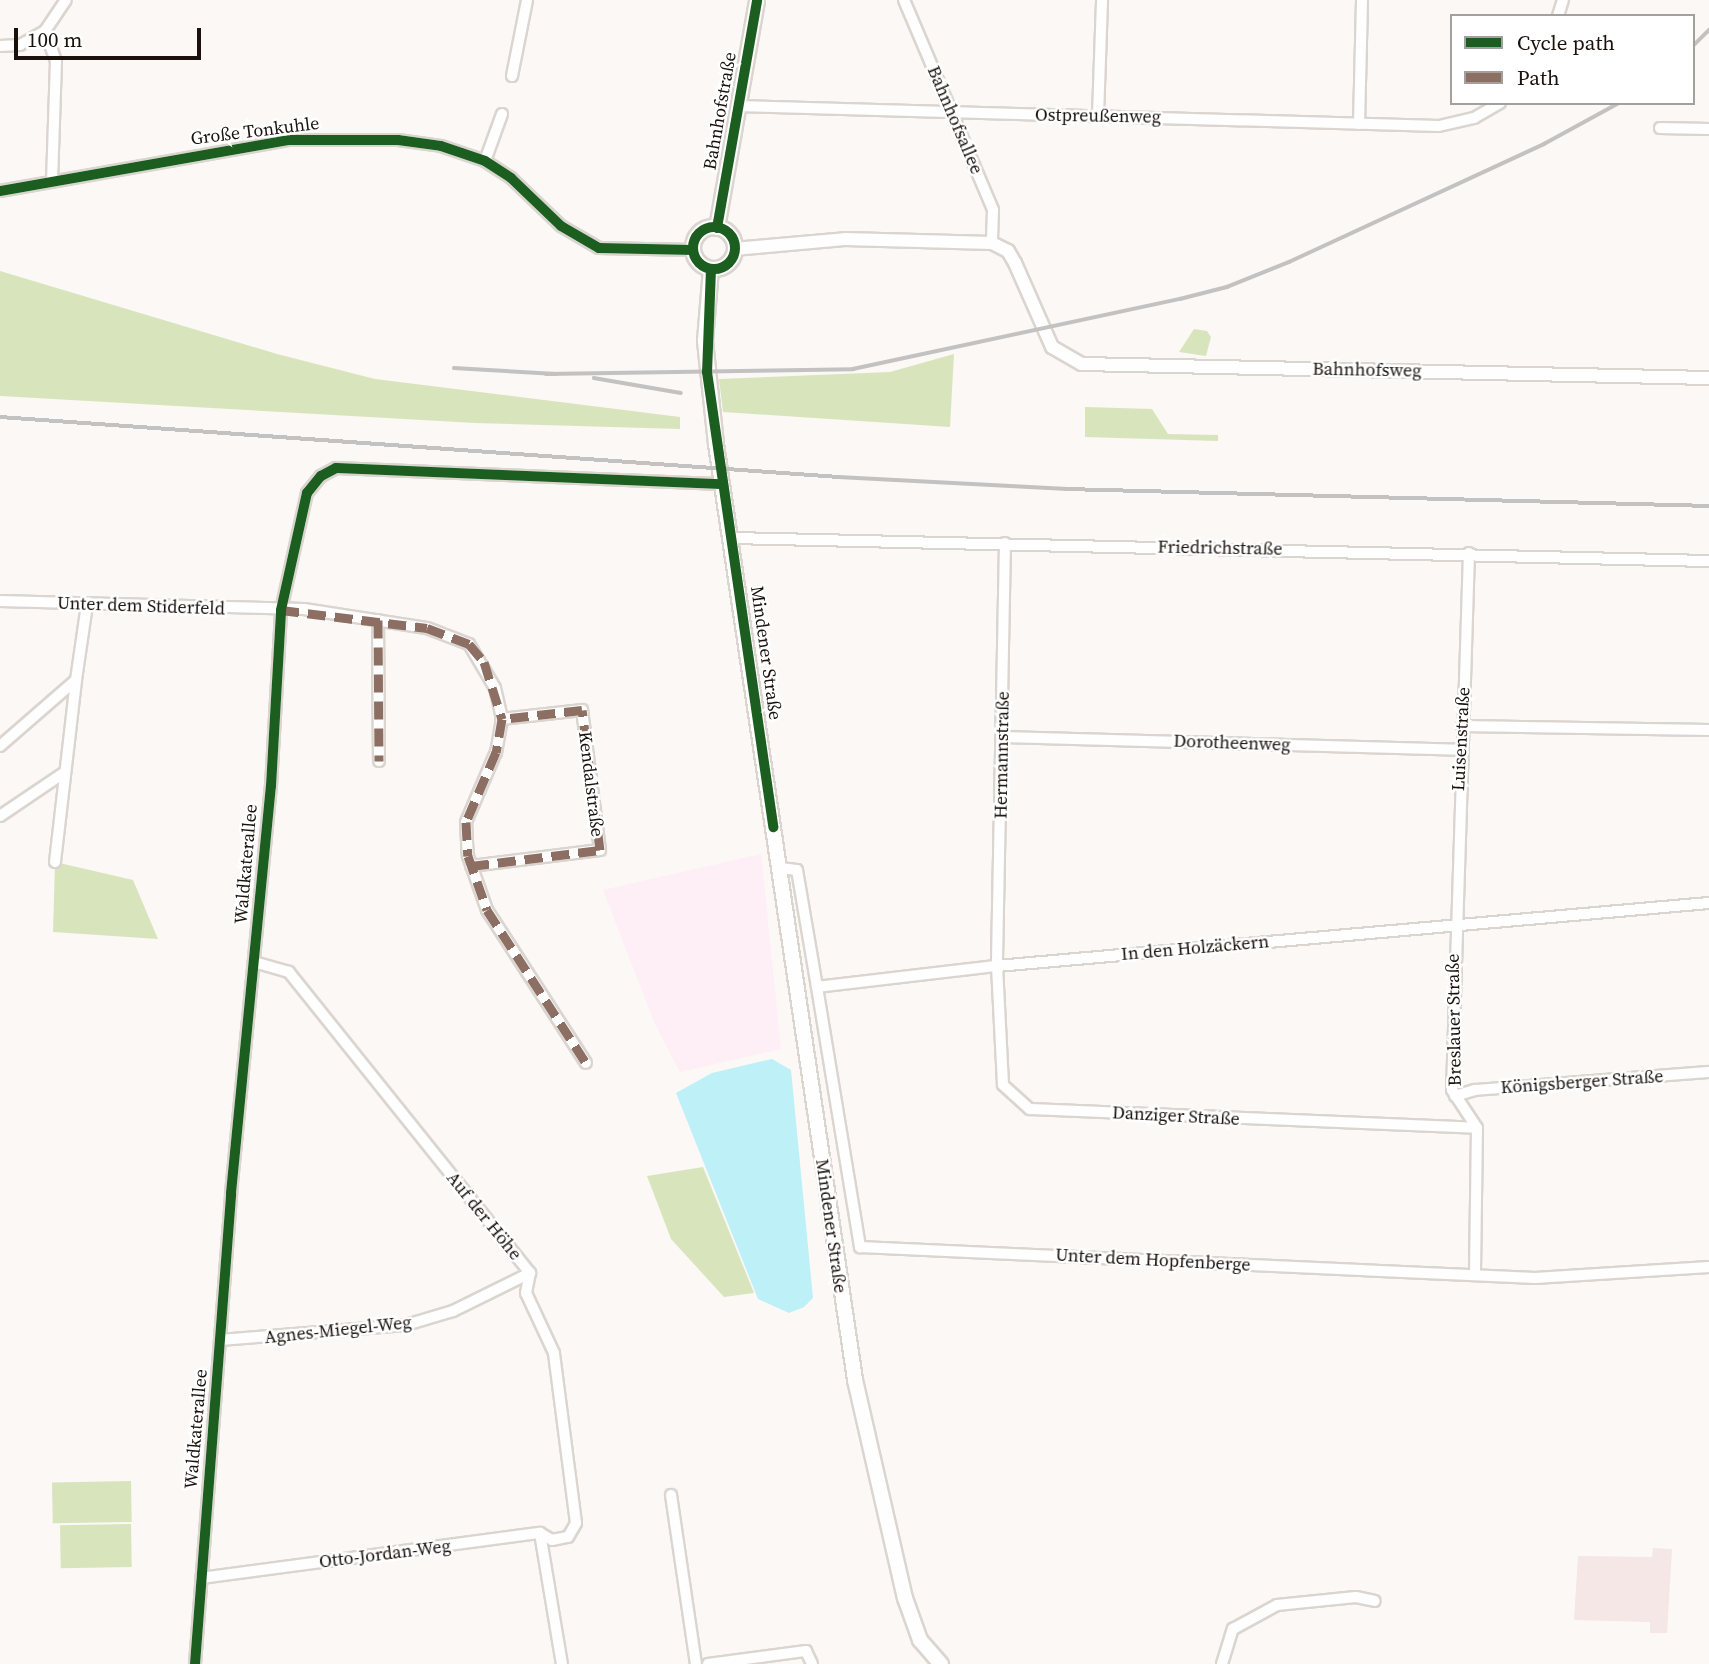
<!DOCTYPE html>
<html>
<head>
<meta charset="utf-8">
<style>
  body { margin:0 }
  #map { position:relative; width:1709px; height:1664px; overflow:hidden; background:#fbf8f6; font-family:"Source Serif 4",serif }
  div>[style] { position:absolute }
  .industrial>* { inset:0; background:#fdeff5 }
  .medical>* { inset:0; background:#f4e7e6 }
  .green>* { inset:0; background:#d8e5bc; transform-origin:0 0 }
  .water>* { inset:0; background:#bdf0f7 }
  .roads { filter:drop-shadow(2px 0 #dbd5d0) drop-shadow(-2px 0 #dbd5d0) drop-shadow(0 2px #dbd5d0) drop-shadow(0 -2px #dbd5d0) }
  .minor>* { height:10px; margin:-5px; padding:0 5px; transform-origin:5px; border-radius:5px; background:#fefefe }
  .tertiary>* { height:12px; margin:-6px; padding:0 6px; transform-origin:6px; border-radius:6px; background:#fefefe }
  .secondary>* { height:14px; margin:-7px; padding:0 7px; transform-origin:7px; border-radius:7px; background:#fefefe }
  .secondary>.ring { margin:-7px; padding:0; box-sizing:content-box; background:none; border:14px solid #fefefe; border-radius:50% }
  .rail>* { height:3.5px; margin:-1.75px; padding:0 1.75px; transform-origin:1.75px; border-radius:1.75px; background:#c3c2c1 }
  .quiet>* { height:9px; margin-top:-4.5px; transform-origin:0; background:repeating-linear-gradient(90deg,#8d6e63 0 18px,transparent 0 27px) }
  .cycleway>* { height:10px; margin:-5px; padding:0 5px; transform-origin:5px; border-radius:5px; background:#1b5e20 }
  .cycleway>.ring { margin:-5px; padding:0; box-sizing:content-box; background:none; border:10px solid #1b5e20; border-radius:50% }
  span { translate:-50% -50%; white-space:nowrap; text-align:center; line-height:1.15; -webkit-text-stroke:5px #fff; paint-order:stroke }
  .street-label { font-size:18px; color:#1a110c }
  .legend { position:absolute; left:1450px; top:14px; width:245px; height:91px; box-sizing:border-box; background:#fff; border:2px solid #a3a09e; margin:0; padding:9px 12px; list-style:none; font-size:21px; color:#1a110c }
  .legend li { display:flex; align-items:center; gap:14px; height:35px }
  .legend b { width:35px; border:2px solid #a3a09e }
  .scale { position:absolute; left:14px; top:28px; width:187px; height:32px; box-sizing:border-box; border:4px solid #1a110c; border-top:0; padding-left:9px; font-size:21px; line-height:24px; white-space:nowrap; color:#1a110c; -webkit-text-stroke:5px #fff; paint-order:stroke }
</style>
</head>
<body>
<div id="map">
  <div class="industrial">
    <i style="clip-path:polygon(761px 854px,781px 1049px,680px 1072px,655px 1024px,603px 890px)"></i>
  </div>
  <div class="medical">
    <i style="clip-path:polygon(1653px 1548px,1672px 1549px,1667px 1633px,1650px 1633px,1650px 1622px,1574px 1620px,1578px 1556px,1652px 1557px)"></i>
  </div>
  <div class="green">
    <i style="clip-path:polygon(0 271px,277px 354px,375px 379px,680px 417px,680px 429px,475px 423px,0 396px)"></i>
    <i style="clip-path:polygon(1194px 329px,1207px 331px,1211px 337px,1206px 356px,1179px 352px)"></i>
    <i style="clip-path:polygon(954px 354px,950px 427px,723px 412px,719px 379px,890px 372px)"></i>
    <i style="clip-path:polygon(1085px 407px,1152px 409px,1168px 434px,1218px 435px,1218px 441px,1085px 437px)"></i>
    <i style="clip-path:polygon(55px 862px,133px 880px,158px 939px,53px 932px)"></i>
    <i style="clip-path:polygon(703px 1167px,754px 1293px,724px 1297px,671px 1239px,647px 1176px)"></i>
    <i style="left:131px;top:1481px;width:41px;height:79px;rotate:89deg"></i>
    <i style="left:131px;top:1524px;width:43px;height:71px;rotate:89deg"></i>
  </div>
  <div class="water">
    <i style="clip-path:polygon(772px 1059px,791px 1070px,813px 1298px,804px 1307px,789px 1313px,758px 1299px,676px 1093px,712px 1073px)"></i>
  </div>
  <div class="roads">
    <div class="minor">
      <i style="left:904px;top:0;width:228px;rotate:67deg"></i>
      <i style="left:993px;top:210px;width:33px;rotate:92deg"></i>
      <i style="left:1558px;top:16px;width:17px;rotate:-73deg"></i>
      <i style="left:45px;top:31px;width:32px;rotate:70deg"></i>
      <i style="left:56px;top:61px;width:121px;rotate:91.9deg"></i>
      <i style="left:0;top:46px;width:20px;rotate:-3deg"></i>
      <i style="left:20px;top:45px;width:29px;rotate:-29deg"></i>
      <i style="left:45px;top:31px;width:37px;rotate:-56deg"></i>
      <i style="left:512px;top:76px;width:77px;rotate:-78.8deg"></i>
      <i style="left:738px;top:106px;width:701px;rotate:1.63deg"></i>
      <i style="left:1439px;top:126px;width:36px;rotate:-13deg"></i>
      <i style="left:1474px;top:118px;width:30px;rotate:-30deg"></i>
      <i style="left:1098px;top:116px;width:116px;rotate:-88deg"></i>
      <i style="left:1359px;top:124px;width:124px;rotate:-88.6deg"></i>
      <i style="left:1660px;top:128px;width:49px;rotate:1.2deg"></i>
      <i style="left:485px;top:161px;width:50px;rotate:-70.1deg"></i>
      <i style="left:0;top:191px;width:294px;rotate:-10deg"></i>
      <i style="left:290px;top:140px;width:108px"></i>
      <i style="left:398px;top:140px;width:43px;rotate:7.9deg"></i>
      <i style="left:441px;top:146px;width:46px;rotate:18.8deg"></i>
      <i style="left:485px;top:161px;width:31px;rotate:33deg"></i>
      <i style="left:511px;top:178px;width:69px;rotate:43.8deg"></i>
      <i style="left:561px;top:226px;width:44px;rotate:30.1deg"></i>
      <i style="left:599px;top:248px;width:94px;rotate:1.2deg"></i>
      <i style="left:732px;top:538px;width:977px;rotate:1.35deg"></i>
      <i style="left:1005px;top:543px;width:423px;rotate:91.1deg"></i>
      <i style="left:997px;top:966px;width:119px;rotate:87.1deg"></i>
      <i style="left:1003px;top:1085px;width:36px;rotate:42deg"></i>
      <i style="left:1030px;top:1109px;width:447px;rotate:2.4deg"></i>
      <i style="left:1469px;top:553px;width:537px;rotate:91.81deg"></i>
      <i style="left:1452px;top:1090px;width:45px;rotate:56.7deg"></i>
      <i style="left:1477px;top:1128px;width:147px;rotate:90.8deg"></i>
      <i style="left:0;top:601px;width:304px;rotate:1.5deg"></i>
      <i style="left:304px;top:609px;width:124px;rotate:8.8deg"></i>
      <i style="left:427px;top:628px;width:45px;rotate:20.9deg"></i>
      <i style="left:469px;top:644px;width:51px;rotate:59.4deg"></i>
      <i style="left:495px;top:688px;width:32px;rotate:77deg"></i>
      <i style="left:502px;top:719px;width:34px;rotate:100deg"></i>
      <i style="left:496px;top:752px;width:76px;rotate:113.2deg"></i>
      <i style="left:466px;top:822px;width:34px;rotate:87deg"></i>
      <i style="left:468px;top:856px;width:57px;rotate:70.6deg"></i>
      <i style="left:487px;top:910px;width:182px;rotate:57.1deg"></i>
      <i style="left:378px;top:620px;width:141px;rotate:89.6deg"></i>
      <i style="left:1462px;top:726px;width:247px;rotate:0.9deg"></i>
      <i style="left:1003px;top:737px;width:457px;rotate:1.6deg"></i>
      <i style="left:0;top:746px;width:101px;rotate:-41deg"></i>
      <i style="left:76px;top:680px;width:76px;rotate:-81.7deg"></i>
      <i style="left:0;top:816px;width:78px;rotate:-34.1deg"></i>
      <i style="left:55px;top:862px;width:183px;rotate:-83.4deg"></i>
      <i style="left:471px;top:866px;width:130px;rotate:-7.1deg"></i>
      <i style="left:600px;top:850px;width:141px;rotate:-97.3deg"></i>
      <i style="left:582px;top:710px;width:81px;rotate:173.6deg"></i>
      <i style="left:780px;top:868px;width:17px;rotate:7deg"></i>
      <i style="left:797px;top:870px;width:119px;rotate:80.3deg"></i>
      <i style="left:817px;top:987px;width:181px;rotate:-6.7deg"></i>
      <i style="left:997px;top:966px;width:715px;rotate:-5.06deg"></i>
      <i style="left:817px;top:987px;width:264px;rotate:80.6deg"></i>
      <i style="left:860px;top:1247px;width:676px;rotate:2.63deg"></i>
      <i style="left:1535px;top:1278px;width:174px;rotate:-3.6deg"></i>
      <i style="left:1455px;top:1096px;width:21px;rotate:-17deg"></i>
      <i style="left:1475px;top:1090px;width:235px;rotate:-4.4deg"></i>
      <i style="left:220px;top:1340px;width:187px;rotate:-4.6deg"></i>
      <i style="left:406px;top:1325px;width:49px;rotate:-16.6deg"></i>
      <i style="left:453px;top:1311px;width:86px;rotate:-26.3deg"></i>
      <i style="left:671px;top:1495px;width:171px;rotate:81.6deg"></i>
      <i style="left:540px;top:1533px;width:133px;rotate:80.5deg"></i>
      <i style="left:201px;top:1578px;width:342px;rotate:-7.6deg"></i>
      <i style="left:540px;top:1533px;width:14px;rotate:30deg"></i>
      <i style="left:552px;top:1540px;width:16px;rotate:-11deg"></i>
      <i style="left:568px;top:1537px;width:16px;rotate:-60deg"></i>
      <i style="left:576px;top:1523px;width:171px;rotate:-97.4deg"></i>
      <i style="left:554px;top:1353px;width:66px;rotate:-115deg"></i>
      <i style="left:526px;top:1293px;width:20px;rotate:-79deg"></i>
      <i style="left:530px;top:1273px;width:386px;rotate:-128.7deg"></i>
      <i style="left:289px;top:972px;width:35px;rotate:-164deg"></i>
      <i style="left:195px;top:1664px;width:472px;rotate:-85.6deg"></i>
      <i style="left:231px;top:1193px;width:409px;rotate:-84.4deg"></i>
      <i style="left:271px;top:786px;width:176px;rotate:-86.7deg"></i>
      <i style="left:281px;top:610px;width:120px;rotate:-77.5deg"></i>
      <i style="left:307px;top:493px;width:22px;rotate:-51deg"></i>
      <i style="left:321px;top:476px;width:17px;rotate:-28deg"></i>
      <i style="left:336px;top:468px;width:386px;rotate:2.4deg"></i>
      <i style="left:708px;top:1664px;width:99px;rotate:-7.6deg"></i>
      <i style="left:806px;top:1651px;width:14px;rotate:65deg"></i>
      <i style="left:1222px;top:1664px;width:37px;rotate:-73deg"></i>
      <i style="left:1233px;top:1629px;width:50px;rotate:-28.6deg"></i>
      <i style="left:1277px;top:1605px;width:79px;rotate:-5.8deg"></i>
      <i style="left:1356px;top:1597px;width:19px;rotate:12deg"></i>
    </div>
    <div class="tertiary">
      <i style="left:734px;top:249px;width:111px;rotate:-5.1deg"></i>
      <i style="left:845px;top:239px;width:147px;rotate:1.6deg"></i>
      <i style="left:992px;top:243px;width:18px;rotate:27deg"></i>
      <i style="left:1008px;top:251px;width:14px;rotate:60deg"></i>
      <i style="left:1015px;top:263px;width:92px;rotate:66.2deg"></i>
      <i style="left:1052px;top:347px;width:34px;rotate:30deg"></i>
      <i style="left:1082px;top:364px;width:627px;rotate:1.28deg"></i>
    </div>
    <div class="secondary">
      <i class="ring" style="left:693px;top:227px;width:28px;height:28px"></i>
      <i style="left:717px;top:228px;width:231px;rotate:-80deg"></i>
      <i style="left:711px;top:269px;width:72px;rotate:94.8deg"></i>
      <i style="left:705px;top:341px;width:104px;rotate:83.9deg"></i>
      <i style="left:716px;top:444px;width:946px;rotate:81.55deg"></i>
      <i style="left:855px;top:1380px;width:224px;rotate:77.1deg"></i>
      <i style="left:905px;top:1598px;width:45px;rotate:70.3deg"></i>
      <i style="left:920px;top:1640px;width:32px;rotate:49deg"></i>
    </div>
  </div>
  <div class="rail">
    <i style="left:1693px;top:46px;width:23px;rotate:-45deg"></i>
    <i style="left:454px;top:368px;width:102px;rotate:3.4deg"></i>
    <i style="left:546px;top:374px;width:307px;rotate:-0.9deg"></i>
    <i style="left:853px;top:369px;width:334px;rotate:-12.1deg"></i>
    <i style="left:1180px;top:299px;width:49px;rotate:-14.3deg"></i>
    <i style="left:1227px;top:287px;width:67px;rotate:-22deg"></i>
    <i style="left:1289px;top:262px;width:281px;rotate:-24.8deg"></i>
    <i style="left:1544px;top:144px;width:85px;rotate:-28.7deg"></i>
    <i style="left:594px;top:378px;width:88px;rotate:9.8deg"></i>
    <i style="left:0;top:417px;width:842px;rotate:4.09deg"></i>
    <i style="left:840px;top:477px;width:226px;rotate:3deg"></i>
    <i style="left:1066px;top:489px;width:643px;rotate:1.51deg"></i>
  </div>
  <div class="quiet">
    <i style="left:281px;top:610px;width:147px;rotate:7deg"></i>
    <i style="left:427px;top:628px;width:45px;rotate:20.9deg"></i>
    <i style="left:469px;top:644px;width:23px;rotate:50deg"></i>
    <i style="left:484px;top:662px;width:60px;rotate:72.5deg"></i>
    <i style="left:502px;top:719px;width:34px;rotate:100deg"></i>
    <i style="left:496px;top:752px;width:76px;rotate:113.2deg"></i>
    <i style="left:466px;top:822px;width:34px;rotate:87deg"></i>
    <i style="left:468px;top:856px;width:57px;rotate:70.6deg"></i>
    <i style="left:487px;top:910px;width:182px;rotate:57.1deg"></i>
    <i style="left:378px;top:620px;width:141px;rotate:89.6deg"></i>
    <i style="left:471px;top:866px;width:130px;rotate:-7.1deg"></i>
    <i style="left:600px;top:850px;width:141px;rotate:-97.3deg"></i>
    <i style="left:582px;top:710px;width:81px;rotate:173.6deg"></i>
  </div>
  <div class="cycleway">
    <i style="left:0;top:191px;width:294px;rotate:-10deg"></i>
    <i style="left:290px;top:140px;width:108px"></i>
    <i style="left:398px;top:140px;width:43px;rotate:7.9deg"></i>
    <i style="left:441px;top:146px;width:46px;rotate:18.8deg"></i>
    <i style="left:485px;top:161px;width:31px;rotate:33deg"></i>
    <i style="left:511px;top:178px;width:69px;rotate:43.8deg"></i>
    <i style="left:561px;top:226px;width:44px;rotate:30.1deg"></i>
    <i style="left:599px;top:248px;width:94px;rotate:1.2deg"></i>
    <i class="ring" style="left:693px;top:227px;width:32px;height:32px"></i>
    <i style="left:717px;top:228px;width:231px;rotate:-80deg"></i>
    <i style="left:711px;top:269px;width:103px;rotate:92.2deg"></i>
    <i style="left:707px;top:372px;width:460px;rotate:81.7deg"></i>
    <i style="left:195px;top:1664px;width:472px;rotate:-85.6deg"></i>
    <i style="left:231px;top:1193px;width:409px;rotate:-84.4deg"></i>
    <i style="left:271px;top:786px;width:176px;rotate:-86.7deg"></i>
    <i style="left:281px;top:610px;width:120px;rotate:-77.5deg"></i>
    <i style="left:307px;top:493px;width:22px;rotate:-51deg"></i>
    <i style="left:321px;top:476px;width:17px;rotate:-28deg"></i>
    <i style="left:336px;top:468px;width:386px;rotate:2.4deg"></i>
  </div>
  <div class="street-label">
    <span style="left:720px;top:111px;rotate:-80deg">Bahnhofstraße</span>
    <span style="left:1098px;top:116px;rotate:1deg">Ostpreußenweg</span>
    <span style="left:955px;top:120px;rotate:67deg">Bahnhofsallee</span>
    <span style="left:255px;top:131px;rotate:-7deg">Große Tonkuhle</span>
    <span style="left:1367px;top:370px;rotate:1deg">Bahnhofsweg</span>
    <span style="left:1220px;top:548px;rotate:1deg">Friedrichstraße</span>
    <span style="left:141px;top:606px;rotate:2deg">Unter dem Stiderfeld</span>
    <span style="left:766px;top:653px;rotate:82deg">Mindener Straße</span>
    <span style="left:1461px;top:739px;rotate:-87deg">Luisenstraße</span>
    <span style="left:1232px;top:743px;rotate:2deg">Dorotheenweg</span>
    <span style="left:1002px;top:755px;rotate:-89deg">Hermannstraße</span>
    <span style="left:591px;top:784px;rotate:83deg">Kendalstraße</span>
    <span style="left:246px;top:864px;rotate:-85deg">Waldkaterallee</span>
    <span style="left:1195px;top:948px;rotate:-5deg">In den Holzäckern</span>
    <span style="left:1454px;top:1020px;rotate:-91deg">Breslauer Straße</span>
    <span style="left:1582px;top:1082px;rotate:-4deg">Königsberger Straße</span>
    <span style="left:1176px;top:1116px;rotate:3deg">Danziger Straße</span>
    <span style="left:484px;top:1216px;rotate:51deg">Auf der Höhe</span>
    <span style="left:831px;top:1226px;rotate:82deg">Mindener Straße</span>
    <span style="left:1153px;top:1260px;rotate:3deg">Unter dem Hopfenberge</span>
    <span style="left:338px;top:1330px;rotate:-6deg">Agnes-Miegel-Weg</span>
    <span style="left:196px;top:1429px;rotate:-85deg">Waldkaterallee</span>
    <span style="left:385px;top:1554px;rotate:-7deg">Otto-Jordan-Weg</span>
  </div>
  <ul class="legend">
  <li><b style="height:9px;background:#1b5e20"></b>Cycle path</li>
  <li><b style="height:9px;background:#8d6e63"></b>Path</li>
  </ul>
  <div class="scale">100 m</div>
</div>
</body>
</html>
